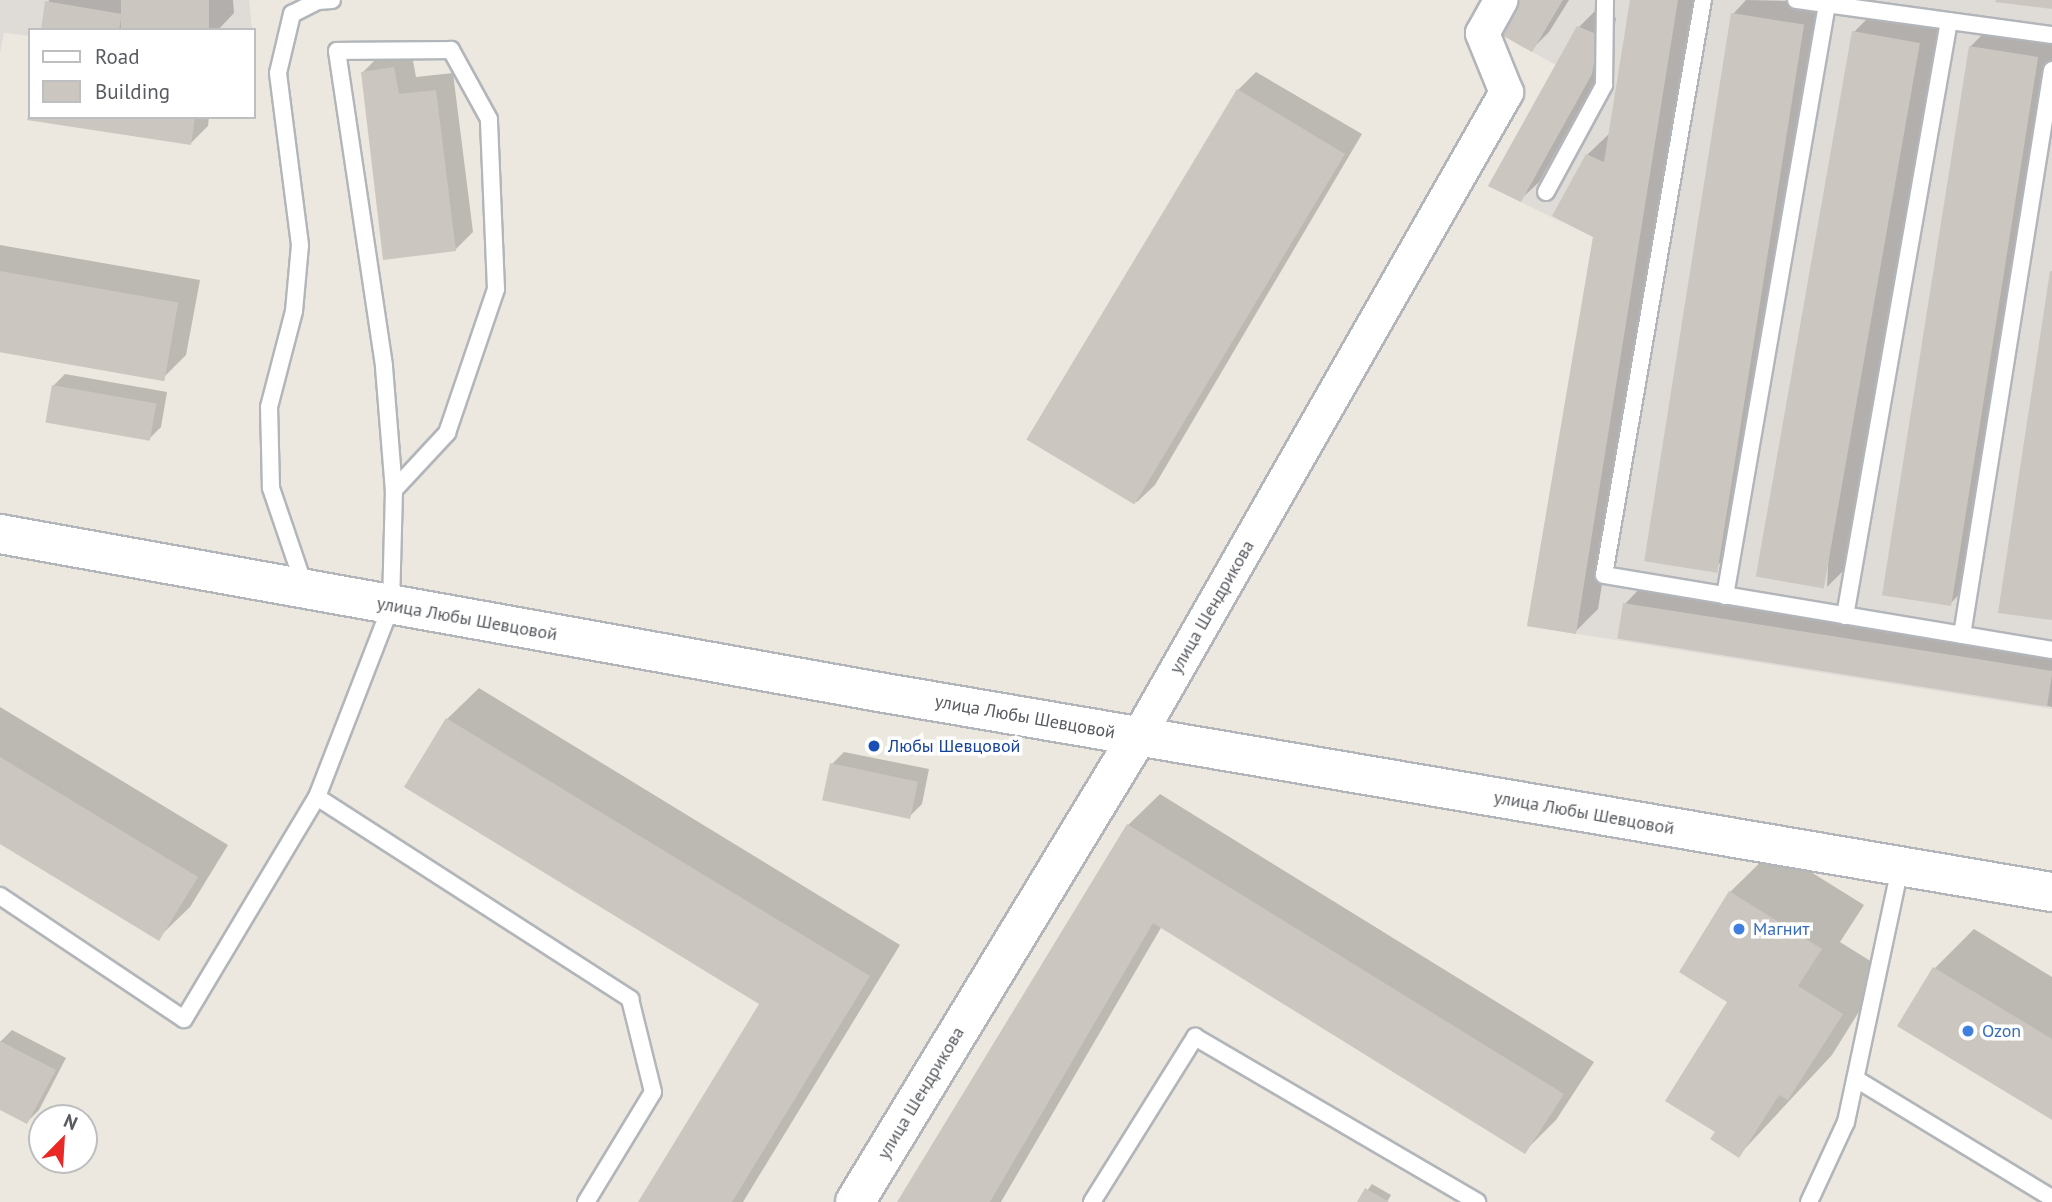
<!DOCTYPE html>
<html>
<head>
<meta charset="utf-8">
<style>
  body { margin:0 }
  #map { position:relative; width:2052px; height:1202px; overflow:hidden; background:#ece8df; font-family:"PT Sans",sans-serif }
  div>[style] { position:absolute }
  .industrial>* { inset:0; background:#dfdbd7 }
  .shadow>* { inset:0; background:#0003 }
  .building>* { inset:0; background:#cbc6c0; transform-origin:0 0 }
  .roads { filter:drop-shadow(2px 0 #b2b6ba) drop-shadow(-2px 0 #b2b6ba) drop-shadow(0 2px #b2b6ba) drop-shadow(0 -2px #b2b6ba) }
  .service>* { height:16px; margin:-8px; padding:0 8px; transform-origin:8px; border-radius:8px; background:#fff }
  .minor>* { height:33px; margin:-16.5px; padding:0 16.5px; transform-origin:16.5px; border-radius:16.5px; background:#fff }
  .tertiary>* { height:38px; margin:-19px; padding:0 19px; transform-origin:19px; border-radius:19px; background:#fff }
  .dots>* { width:19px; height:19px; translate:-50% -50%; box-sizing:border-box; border:4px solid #fff; border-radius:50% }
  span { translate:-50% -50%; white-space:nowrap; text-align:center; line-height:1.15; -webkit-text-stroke:7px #fff; paint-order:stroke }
  .street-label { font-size:18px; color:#585c60 }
  .transit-label { font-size:18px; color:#164399 }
  .left { translate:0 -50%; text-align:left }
  .shop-label { font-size:18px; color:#366cbe }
  .legend { position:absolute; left:28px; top:28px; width:228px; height:91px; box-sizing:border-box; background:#fff; border:2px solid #bcbebf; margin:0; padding:9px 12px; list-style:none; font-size:21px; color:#585c60 }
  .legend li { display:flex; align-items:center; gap:14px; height:35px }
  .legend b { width:35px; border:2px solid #bcbebf }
  .north { position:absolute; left:28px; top:1104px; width:70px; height:70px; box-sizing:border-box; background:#fff; border:2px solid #bcbebf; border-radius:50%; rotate:24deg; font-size:19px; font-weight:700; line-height:28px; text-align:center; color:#585c60 }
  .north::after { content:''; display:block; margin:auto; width:24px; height:32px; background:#ea2826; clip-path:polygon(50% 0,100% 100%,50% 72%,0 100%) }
</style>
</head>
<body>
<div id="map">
  <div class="industrial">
    <i style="clip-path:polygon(0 0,249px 0,252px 30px,30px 30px,30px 36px,4px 33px,0 53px)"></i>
    <i style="clip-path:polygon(1520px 0,2052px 0,2052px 709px,1527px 626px,1593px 237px,1488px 186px,1556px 65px,1500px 34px)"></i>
  </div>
  <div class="shadow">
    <i style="clip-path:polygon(49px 0,233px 0,234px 13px,218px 30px,43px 30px)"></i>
    <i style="clip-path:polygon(1522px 0,1569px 0,1549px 32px,1531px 50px)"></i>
    <i style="clip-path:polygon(1632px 0,1697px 0,1598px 609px,1575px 632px,1595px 236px,1587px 155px,1611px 132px)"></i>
    <i style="clip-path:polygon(1746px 0,1826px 2px,1736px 547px,1713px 570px,1733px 14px)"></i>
    <i style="clip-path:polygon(1597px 9px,1616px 18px,1610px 54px,1539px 182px,1521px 199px,1579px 27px)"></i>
    <i style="clip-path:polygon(1877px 9px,1942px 21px,1850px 564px,1827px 587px,1854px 32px)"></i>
    <i style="clip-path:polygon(1993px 24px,2052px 33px,2052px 82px,1972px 581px,1949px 605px,1970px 47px)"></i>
    <i style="clip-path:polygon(411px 50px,416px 77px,453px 73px,473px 232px,455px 250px,363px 72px,381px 54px)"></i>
    <i style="clip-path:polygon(1256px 72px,1362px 134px,1155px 485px,1137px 502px,1031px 440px,1238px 90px)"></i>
    <i style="clip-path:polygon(209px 117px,208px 126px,190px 144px,29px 118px)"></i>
    <i style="clip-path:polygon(0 245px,200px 280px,186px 355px,163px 378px,0 350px)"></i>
    <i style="clip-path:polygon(65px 374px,167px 392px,161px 427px,149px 439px,53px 386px)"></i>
    <i style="clip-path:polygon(1642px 586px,2052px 653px,2052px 707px,1625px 604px)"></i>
    <i style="clip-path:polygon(479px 688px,900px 945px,743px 1202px,641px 1202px,762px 1003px,447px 719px)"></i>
    <i style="clip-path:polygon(0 707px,228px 845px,190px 907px,158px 938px,0 842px)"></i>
    <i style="clip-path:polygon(844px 752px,929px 769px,922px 804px,910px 816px,832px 764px)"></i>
    <i style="clip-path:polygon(1160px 794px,1594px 1062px,1556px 1120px,1524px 1152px,1162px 926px,1001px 1202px,899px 1202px,1128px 825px)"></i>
    <i style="clip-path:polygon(1774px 849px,1864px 905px,1840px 942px,1885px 970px,1832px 1055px,1739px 1155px,1717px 1132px,1729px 1001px,1730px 892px)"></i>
    <i style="clip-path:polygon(1974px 929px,2052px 977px,2052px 1118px,1935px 968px)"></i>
    <i style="clip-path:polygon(12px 1030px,66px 1058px,39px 1110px,27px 1122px,0 1108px,0 1042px)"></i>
    <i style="clip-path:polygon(1372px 1184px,1391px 1195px,1387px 1202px,1359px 1202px)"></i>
  </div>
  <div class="building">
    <i style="left:121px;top:0;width:88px;height:30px"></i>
    <i style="clip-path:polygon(1520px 0,1563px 0,1532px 52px,1500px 34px)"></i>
    <i style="clip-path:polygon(1630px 0,1678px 0,1576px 634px,1527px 626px,1593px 237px,1552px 216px,1586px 154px,1604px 162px)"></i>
    <i style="clip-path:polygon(2052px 0,2052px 9px,1995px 2px,1996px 0)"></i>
    <i style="clip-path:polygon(45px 1px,122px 14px,119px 30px,41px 30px)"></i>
    <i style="left:1731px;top:13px;width:74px;height:555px;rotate:9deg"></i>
    <i style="clip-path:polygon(1577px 26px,1599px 35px,1592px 74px,1521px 202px,1488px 186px)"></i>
    <i style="left:1852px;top:31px;width:69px;height:554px;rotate:10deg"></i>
    <i style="left:1969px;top:46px;width:70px;height:556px;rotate:9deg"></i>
    <i style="clip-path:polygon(394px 67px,399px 94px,436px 90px,456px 251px,383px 260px,361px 72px)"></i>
    <i style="left:1237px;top:89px;width:126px;height:409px;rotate:31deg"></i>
    <i style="clip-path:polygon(30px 112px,30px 117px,195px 117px,191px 145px,27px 120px)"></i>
    <i style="left:0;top:271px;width:181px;height:80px;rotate:10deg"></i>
    <i style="clip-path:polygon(2050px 271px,2052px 271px,2052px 620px,1998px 613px)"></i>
    <i style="left:52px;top:385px;width:106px;height:38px;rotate:10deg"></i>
    <i style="left:1623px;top:603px;width:435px;height:36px;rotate:9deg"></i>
    <i style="clip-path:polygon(446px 718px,870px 976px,732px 1202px,638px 1202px,759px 1004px,404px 787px)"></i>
    <i style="clip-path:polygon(0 757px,198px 877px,159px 941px,0 844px)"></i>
    <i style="left:830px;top:763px;width:90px;height:38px;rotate:12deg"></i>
    <i style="clip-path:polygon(1127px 824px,1564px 1094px,1525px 1154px,1153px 923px,990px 1202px,897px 1202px)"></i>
    <i style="clip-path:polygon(1729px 891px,1822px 949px,1798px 986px,1843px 1014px,1788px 1100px,1779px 1095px,1739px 1158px,1710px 1139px,1715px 1132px,1665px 1101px,1727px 1002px,1679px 972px)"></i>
    <i style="clip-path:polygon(1933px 967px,2052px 1039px,2052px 1120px,1897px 1026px)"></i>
    <i style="clip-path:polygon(0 1041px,56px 1070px,27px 1124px,0 1110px)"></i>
    <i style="clip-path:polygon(1365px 1188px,1389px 1202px,1357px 1202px)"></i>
  </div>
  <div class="roads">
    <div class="service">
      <i style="left:1703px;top:0;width:583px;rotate:99.77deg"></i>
      <i style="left:1604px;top:575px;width:454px;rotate:9.5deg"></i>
      <i style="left:1796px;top:0;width:258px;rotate:7.8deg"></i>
      <i style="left:1546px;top:192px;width:122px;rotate:-61.5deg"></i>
      <i style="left:1604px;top:85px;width:85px;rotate:-89.3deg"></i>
      <i style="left:394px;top:490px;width:78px;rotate:-47.1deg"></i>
      <i style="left:447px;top:433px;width:152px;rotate:-71.2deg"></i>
      <i style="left:496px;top:289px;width:170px;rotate:-92.4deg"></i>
      <i style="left:489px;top:119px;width:79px;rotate:-118.8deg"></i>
      <i style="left:451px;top:50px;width:114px;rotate:179.5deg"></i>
      <i style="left:337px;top:51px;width:319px;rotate:81.5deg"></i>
      <i style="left:384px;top:367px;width:123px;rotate:85.4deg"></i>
      <i style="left:394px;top:490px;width:116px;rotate:91.5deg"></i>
      <i style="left:391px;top:606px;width:205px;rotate:111.2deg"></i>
      <i style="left:317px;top:797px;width:373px;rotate:32.8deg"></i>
      <i style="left:630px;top:999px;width:96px;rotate:76.1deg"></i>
      <i style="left:653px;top:1092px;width:129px;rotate:121.3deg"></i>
      <i style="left:305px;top:588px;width:106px;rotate:-108.8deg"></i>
      <i style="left:271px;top:488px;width:81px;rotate:-91.4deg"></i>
      <i style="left:269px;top:407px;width:99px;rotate:-75.4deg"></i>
      <i style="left:294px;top:311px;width:66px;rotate:-84.8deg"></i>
      <i style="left:300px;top:245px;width:173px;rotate:-97.3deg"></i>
      <i style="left:278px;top:73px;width:61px;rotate:-76.7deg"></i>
      <i style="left:292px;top:14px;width:29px;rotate:-27deg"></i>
      <i style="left:318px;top:1px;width:14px;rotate:-4deg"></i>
      <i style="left:1725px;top:596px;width:601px;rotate:-80.22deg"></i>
      <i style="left:1845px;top:616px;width:604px;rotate:-80.09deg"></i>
      <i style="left:1962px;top:635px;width:572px;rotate:-80.95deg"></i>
      <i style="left:0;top:896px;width:221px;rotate:33.8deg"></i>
      <i style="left:184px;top:1019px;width:259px;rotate:-59.1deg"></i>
      <i style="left:1856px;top:1079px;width:229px;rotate:31.3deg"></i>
      <i style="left:1092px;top:1202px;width:195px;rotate:-58deg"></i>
      <i style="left:1195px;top:1037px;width:327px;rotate:30.3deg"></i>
      <i style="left:1809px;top:1202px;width:88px;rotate:-65.2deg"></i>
      <i style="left:1846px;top:1122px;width:261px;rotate:-78deg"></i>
    </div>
    <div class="minor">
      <i style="left:1138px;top:736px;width:742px;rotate:-60.26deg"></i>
      <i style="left:1506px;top:92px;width:64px;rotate:-112.1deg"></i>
      <i style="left:1482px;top:33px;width:38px;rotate:-61deg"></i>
    </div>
    <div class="tertiary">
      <i style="left:0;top:534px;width:893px;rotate:10.19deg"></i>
      <i style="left:879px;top:692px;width:1190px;rotate:9.68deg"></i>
      <i style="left:855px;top:1202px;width:545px;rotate:-58.73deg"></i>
    </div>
  </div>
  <div class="dots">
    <i style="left:874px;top:746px;background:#1a4fb4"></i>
    <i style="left:1739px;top:929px;background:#3f7fe0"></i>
    <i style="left:1968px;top:1031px;background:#3f7fe0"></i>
  </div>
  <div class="street-label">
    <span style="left:1212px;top:607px;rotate:-60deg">улица Шендрикова</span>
    <span style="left:467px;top:619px;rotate:10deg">улица Любы Шевцовой</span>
    <span style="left:1025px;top:717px;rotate:10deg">улица Любы Шевцовой</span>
    <span style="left:1584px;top:813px;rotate:10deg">улица Любы Шевцовой</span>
    <span style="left:921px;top:1093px;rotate:-59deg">улица Шендрикова</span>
  </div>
  <div class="transit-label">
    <span class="left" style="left:888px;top:746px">Любы Шевцовой</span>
  </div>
  <div class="shop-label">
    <span class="left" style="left:1753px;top:929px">Магнит</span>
    <span class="left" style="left:1982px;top:1031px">Ozon</span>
  </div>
  <ul class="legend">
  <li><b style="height:9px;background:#fff"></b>Road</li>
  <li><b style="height:19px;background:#cbc6c0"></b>Building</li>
  </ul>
  <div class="north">N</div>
</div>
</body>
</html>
